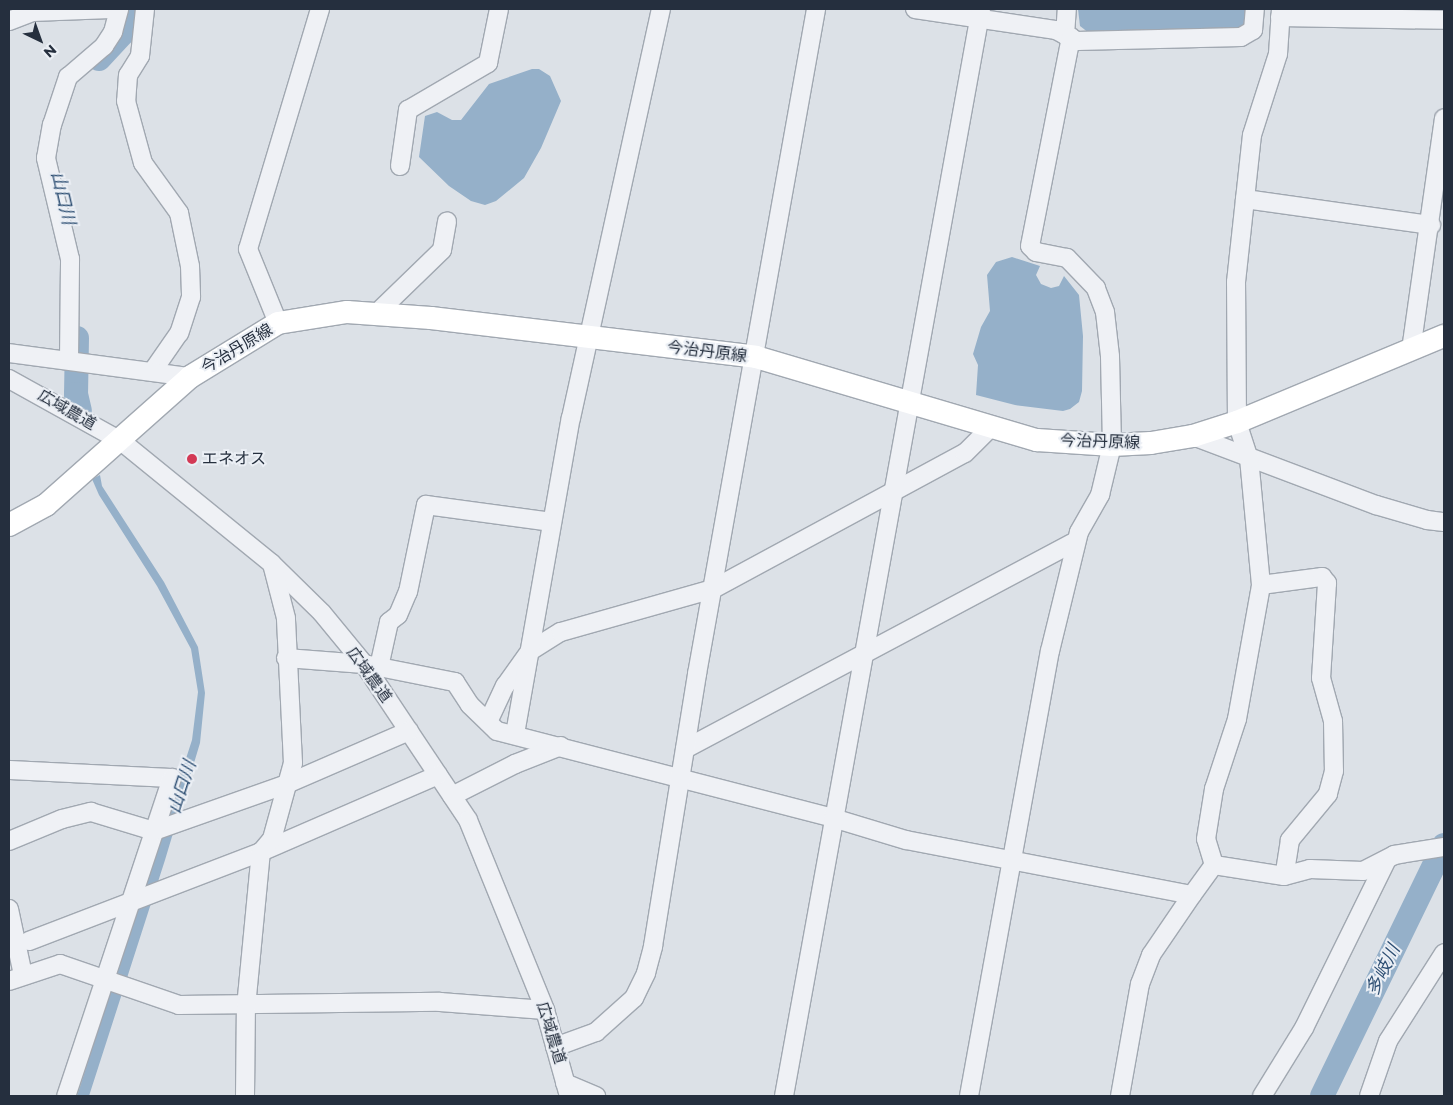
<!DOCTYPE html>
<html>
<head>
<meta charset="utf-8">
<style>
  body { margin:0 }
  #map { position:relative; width:1453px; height:1105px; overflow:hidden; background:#dce1e7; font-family:Montserrat,"Noto Sans JP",sans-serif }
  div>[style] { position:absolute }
  .water>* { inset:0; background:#95b0c9 }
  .river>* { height:24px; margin:-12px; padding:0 12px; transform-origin:12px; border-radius:12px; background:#95b0c9 }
  .roads { filter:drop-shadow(1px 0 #a1a8b1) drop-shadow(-1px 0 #a1a8b1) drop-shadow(0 1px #a1a8b1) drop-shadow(0 -1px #a1a8b1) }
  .minor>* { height:18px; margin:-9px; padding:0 9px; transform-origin:9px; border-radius:9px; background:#eff1f5 }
  .major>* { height:22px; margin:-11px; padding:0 11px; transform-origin:11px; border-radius:11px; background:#fff }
  .dots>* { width:14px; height:14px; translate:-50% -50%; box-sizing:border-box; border:2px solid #ebeff5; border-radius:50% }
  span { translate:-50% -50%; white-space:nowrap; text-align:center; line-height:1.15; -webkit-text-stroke:4px #ebeff5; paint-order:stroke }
  .street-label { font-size:16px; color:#252f3e }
  .poi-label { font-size:16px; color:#252f3e }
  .left { translate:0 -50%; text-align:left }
  .water-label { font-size:18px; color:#2e4f73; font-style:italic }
  .frame { position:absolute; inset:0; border:10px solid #252f3e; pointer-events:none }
  .north { position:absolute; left:15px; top:15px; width:50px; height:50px; -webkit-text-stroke:4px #ebeff5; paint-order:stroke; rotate:138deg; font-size:14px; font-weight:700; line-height:20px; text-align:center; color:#252f3e }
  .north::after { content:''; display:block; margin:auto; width:18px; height:22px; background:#252f3e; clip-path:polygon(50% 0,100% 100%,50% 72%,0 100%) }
</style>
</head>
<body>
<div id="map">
  <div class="water">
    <i style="clip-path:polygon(1078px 9px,1248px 9px,1247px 23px,1239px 30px,1089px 33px,1080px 26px)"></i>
    <i style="clip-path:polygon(532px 69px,539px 69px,550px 76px,561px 101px,541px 148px,524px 178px,496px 201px,485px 205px,471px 201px,449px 186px,419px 157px,425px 116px,437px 112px,452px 120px,461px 120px,489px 84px)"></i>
    <i style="clip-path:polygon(1012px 257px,1040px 266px,1036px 275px,1041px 284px,1051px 288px,1059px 286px,1064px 276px,1079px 295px,1083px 336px,1082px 391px,1079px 402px,1070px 409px,1063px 411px,1015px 405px,976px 395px,978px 365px,973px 354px,981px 327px,990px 311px,987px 275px,996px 262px)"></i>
    <i style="clip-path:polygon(100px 475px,102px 486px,164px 582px,198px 647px,205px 693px,200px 743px,165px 860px,89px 1096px,77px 1096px,192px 740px,198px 692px,191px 649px,157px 586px,99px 495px,92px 479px)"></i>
  </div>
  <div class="river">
    <i style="left:99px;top:59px;width:35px;rotate:-47deg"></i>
    <i style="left:123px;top:33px;width:25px;rotate:-78deg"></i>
    <i style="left:77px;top:338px;width:56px;rotate:91deg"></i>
    <i style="left:76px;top:394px;width:17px;rotate:77deg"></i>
    <i style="left:1322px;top:1096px;width:279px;rotate:-64.1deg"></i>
  </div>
  <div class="roads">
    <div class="minor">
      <i style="left:145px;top:9px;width:47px;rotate:96.1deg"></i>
      <i style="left:140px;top:56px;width:22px;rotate:122deg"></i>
      <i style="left:128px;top:75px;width:26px;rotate:94deg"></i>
      <i style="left:126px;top:101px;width:64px;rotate:74.7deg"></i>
      <i style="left:143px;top:163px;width:62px;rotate:54.2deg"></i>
      <i style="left:179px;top:213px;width:54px;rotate:78.3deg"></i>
      <i style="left:190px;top:266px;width:31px;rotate:88deg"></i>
      <i style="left:191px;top:297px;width:38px;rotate:108deg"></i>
      <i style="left:179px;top:333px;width:47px;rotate:124.7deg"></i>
      <i style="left:915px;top:9px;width:143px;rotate:8.5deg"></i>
      <i style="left:1056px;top:30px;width:24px;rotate:28deg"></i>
      <i style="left:1077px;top:41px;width:164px;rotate:-1.4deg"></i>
      <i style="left:1241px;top:37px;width:14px;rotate:-30deg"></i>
      <i style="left:1253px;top:30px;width:21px;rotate:-85deg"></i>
      <i style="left:1280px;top:17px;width:164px;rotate:1deg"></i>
      <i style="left:9px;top:21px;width:25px;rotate:-21deg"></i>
      <i style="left:32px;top:12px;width:79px;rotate:-2.2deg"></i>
      <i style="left:1065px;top:35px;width:26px;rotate:-86deg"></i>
      <i style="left:400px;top:166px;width:57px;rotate:-81.9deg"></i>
      <i style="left:408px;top:110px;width:93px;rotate:-30.4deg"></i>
      <i style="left:488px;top:63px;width:55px;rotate:-78.5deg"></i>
      <i style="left:1245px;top:199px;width:188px;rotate:8deg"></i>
      <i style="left:376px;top:314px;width:92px;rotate:-44.1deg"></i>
      <i style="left:442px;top:250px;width:29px;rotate:-80deg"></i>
      <i style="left:278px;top:323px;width:80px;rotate:-112.1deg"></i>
      <i style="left:248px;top:249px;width:251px;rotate:-73.3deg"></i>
      <i style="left:1411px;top:350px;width:234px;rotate:-81.9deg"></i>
      <i style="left:9px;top:353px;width:183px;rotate:7.6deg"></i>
      <i style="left:69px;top:359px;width:100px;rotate:-89.4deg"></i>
      <i style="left:70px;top:259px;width:104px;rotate:-103.4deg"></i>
      <i style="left:46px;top:158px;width:34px;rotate:-80deg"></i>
      <i style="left:52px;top:125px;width:51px;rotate:-71.6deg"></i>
      <i style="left:68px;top:77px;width:48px;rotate:-40.7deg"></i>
      <i style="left:104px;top:46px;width:17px;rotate:-57deg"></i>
      <i style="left:113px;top:32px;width:24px;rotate:-75deg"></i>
      <i style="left:9px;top:379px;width:128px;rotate:29deg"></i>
      <i style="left:121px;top:441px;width:193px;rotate:39.1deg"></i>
      <i style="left:271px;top:563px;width:71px;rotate:44.4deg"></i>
      <i style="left:322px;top:613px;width:66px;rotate:50.5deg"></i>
      <i style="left:364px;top:664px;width:187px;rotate:56.3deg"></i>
      <i style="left:468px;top:820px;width:205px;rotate:67.9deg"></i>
      <i style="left:545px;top:1010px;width:89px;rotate:74.4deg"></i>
      <i style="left:1193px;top:436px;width:196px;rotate:20.7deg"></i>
      <i style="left:1376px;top:505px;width:53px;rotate:16.4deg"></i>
      <i style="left:1427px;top:520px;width:17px;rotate:7deg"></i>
      <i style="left:1261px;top:585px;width:62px;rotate:-7.5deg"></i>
      <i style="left:1322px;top:577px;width:8px;rotate:50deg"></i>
      <i style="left:1327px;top:583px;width:95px;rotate:93.6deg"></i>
      <i style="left:1321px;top:678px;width:45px;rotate:74.4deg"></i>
      <i style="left:1333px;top:721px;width:50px;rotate:88.9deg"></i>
      <i style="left:1334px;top:771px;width:24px;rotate:105deg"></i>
      <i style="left:1328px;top:794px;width:60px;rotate:129.6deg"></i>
      <i style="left:1290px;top:840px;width:36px;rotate:99deg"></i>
      <i style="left:286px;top:658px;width:78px;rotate:4.4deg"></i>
      <i style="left:364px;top:664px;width:93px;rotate:11.2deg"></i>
      <i style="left:455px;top:682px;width:27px;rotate:57deg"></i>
      <i style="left:470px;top:705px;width:37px;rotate:44deg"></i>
      <i style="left:497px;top:731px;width:347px;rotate:14.5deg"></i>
      <i style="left:833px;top:818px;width:76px;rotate:16.8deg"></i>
      <i style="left:906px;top:840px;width:291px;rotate:10.9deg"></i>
      <i style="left:1192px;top:895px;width:37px;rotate:-54deg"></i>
      <i style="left:379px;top:667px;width:46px;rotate:-77.5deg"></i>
      <i style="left:389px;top:622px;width:11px;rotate:-38deg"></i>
      <i style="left:398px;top:615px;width:25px;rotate:-67deg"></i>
      <i style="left:408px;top:592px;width:89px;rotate:-78.3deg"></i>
      <i style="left:426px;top:505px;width:127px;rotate:7.7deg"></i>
      <i style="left:488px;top:722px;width:40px;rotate:-65deg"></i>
      <i style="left:505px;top:686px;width:43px;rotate:-54.5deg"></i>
      <i style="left:530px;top:651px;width:36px;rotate:-32deg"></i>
      <i style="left:561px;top:632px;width:158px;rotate:-15.8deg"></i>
      <i style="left:713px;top:589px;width:286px;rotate:-28.4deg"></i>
      <i style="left:965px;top:453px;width:38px;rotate:-45deg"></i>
      <i style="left:515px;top:734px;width:321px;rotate:-80deg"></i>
      <i style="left:571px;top:418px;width:419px;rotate:-77.6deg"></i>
      <i style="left:685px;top:749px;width:443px;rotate:-28deg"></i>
      <i style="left:9px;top:770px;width:163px;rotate:2.8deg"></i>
      <i style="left:172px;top:778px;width:335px;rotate:108.4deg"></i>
      <i style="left:452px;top:796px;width:71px;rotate:-26.9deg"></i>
      <i style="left:515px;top:764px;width:49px;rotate:-21.4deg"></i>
      <i style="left:9px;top:841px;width:57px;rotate:-22.5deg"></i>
      <i style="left:62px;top:819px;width:30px;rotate:-14deg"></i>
      <i style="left:91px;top:812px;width:66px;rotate:16.8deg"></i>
      <i style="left:154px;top:831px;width:141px;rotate:-19.5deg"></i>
      <i style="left:287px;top:784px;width:133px;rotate:-23.5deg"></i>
      <i style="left:1214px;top:865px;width:27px;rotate:-107deg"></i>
      <i style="left:1206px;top:839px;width:51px;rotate:-80.9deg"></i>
      <i style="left:1214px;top:789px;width:74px;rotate:-71.8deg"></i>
      <i style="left:1237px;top:719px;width:136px;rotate:-79.8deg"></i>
      <i style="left:1261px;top:585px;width:127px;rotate:-95.4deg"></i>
      <i style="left:1249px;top:459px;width:39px;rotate:-108deg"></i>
      <i style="left:1237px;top:422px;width:140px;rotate:-90.4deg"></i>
      <i style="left:1236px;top:282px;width:148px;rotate:-83.8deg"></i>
      <i style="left:1252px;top:135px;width:85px;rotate:-72.2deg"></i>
      <i style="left:1278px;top:54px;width:45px;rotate:-86.2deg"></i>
      <i style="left:1214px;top:865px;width:71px;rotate:8.9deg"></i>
      <i style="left:1284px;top:876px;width:27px;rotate:-15deg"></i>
      <i style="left:1310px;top:869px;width:53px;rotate:2.2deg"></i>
      <i style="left:1363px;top:871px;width:35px;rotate:-27deg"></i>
      <i style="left:1394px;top:855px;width:51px;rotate:-9.1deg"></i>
      <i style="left:9px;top:909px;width:67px;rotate:78deg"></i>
      <i style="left:29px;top:941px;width:248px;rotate:-21deg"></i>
      <i style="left:261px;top:852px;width:193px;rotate:-23.5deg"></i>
      <i style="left:9px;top:981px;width:54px;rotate:-18.4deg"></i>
      <i style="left:60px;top:964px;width:126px;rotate:19deg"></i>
      <i style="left:179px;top:1005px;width:261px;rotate:-0.7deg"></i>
      <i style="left:440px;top:1002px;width:105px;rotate:4.4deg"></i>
      <i style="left:555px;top:1047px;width:44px;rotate:-20.1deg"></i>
      <i style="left:596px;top:1032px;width:51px;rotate:-41.8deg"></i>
      <i style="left:634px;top:998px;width:28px;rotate:-64deg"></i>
      <i style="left:646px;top:973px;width:28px;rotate:-75deg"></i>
      <i style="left:653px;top:946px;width:276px;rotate:-80.8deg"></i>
      <i style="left:697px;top:674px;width:676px;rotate:-79.85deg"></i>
      <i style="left:565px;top:1083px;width:34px;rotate:23deg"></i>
      <i style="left:245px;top:1096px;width:89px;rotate:-89.4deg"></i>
      <i style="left:246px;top:1007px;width:156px;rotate:-84.5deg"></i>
      <i style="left:261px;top:852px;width:17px;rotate:-50deg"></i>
      <i style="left:272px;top:839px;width:79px;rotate:-74.6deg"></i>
      <i style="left:293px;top:763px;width:145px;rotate:-92.8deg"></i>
      <i style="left:286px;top:618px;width:56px;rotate:-104.5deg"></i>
      <i style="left:784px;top:1096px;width:1105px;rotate:-79.73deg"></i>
      <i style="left:969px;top:1096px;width:452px;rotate:-79.7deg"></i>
      <i style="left:1050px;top:651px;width:122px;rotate:-76.3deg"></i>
      <i style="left:1079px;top:532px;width:43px;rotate:-60.4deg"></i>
      <i style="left:1100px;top:495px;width:51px;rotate:-76.5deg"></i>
      <i style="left:1112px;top:445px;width:89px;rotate:-91.3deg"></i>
      <i style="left:1110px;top:356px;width:44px;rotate:-96.5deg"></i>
      <i style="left:1105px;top:312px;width:26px;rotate:-111deg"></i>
      <i style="left:1096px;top:288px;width:42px;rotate:-134deg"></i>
      <i style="left:1067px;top:258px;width:32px;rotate:-169deg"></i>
      <i style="left:1036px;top:252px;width:8px;rotate:-135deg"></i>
      <i style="left:1030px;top:246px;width:213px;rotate:-78.9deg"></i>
      <i style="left:1120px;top:1096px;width:114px;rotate:-79.9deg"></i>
      <i style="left:1140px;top:984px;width:31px;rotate:-69deg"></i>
      <i style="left:1151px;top:955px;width:73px;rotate:-55.7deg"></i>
      <i style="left:1262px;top:1096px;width:80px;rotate:-58.3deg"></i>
      <i style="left:1304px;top:1028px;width:188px;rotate:-63.8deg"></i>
      <i style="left:1369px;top:1096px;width:58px;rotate:-70.9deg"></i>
      <i style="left:1388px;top:1041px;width:104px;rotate:-57.5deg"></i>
    </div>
    <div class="major">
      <i style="left:9px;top:525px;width:42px;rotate:-28.4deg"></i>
      <i style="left:46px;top:505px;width:193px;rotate:-41.6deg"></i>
      <i style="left:190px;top:377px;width:103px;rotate:-31.5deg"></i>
      <i style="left:278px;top:323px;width:70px;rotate:-9.1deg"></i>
      <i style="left:347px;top:312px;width:84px;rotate:4.1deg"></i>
      <i style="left:431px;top:318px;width:327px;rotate:6.8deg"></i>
      <i style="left:756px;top:357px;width:293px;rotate:16.5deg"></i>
      <i style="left:1037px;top:440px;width:75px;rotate:3.8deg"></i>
      <i style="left:1112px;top:445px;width:39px;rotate:-3deg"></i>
      <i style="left:1151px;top:443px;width:43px;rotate:-9.5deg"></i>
      <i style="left:1193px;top:436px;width:46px;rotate:-17.7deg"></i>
      <i style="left:1237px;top:422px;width:224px;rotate:-22.6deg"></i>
    </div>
  </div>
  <div class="dots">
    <i style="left:192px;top:459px;background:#d33955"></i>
  </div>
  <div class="street-label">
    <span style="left:237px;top:349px;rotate:-31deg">今治丹原線</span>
    <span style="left:707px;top:352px;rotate:7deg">今治丹原線</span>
    <span style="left:67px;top:410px;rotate:30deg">広域農道</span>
    <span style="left:1100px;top:442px;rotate:2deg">今治丹原線</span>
    <span style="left:369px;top:675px;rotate:54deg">広域農道</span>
    <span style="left:551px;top:1033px;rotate:73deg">広域農道</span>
  </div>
  <div class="poi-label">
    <span class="left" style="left:202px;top:459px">エネオス</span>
  </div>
  <div class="water-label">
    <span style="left:63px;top:198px;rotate:77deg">山口川</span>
    <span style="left:182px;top:787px;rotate:-72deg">山口川</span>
    <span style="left:1383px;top:970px;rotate:-64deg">多岐川</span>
  </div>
  <div class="frame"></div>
  <div class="north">N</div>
</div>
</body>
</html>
